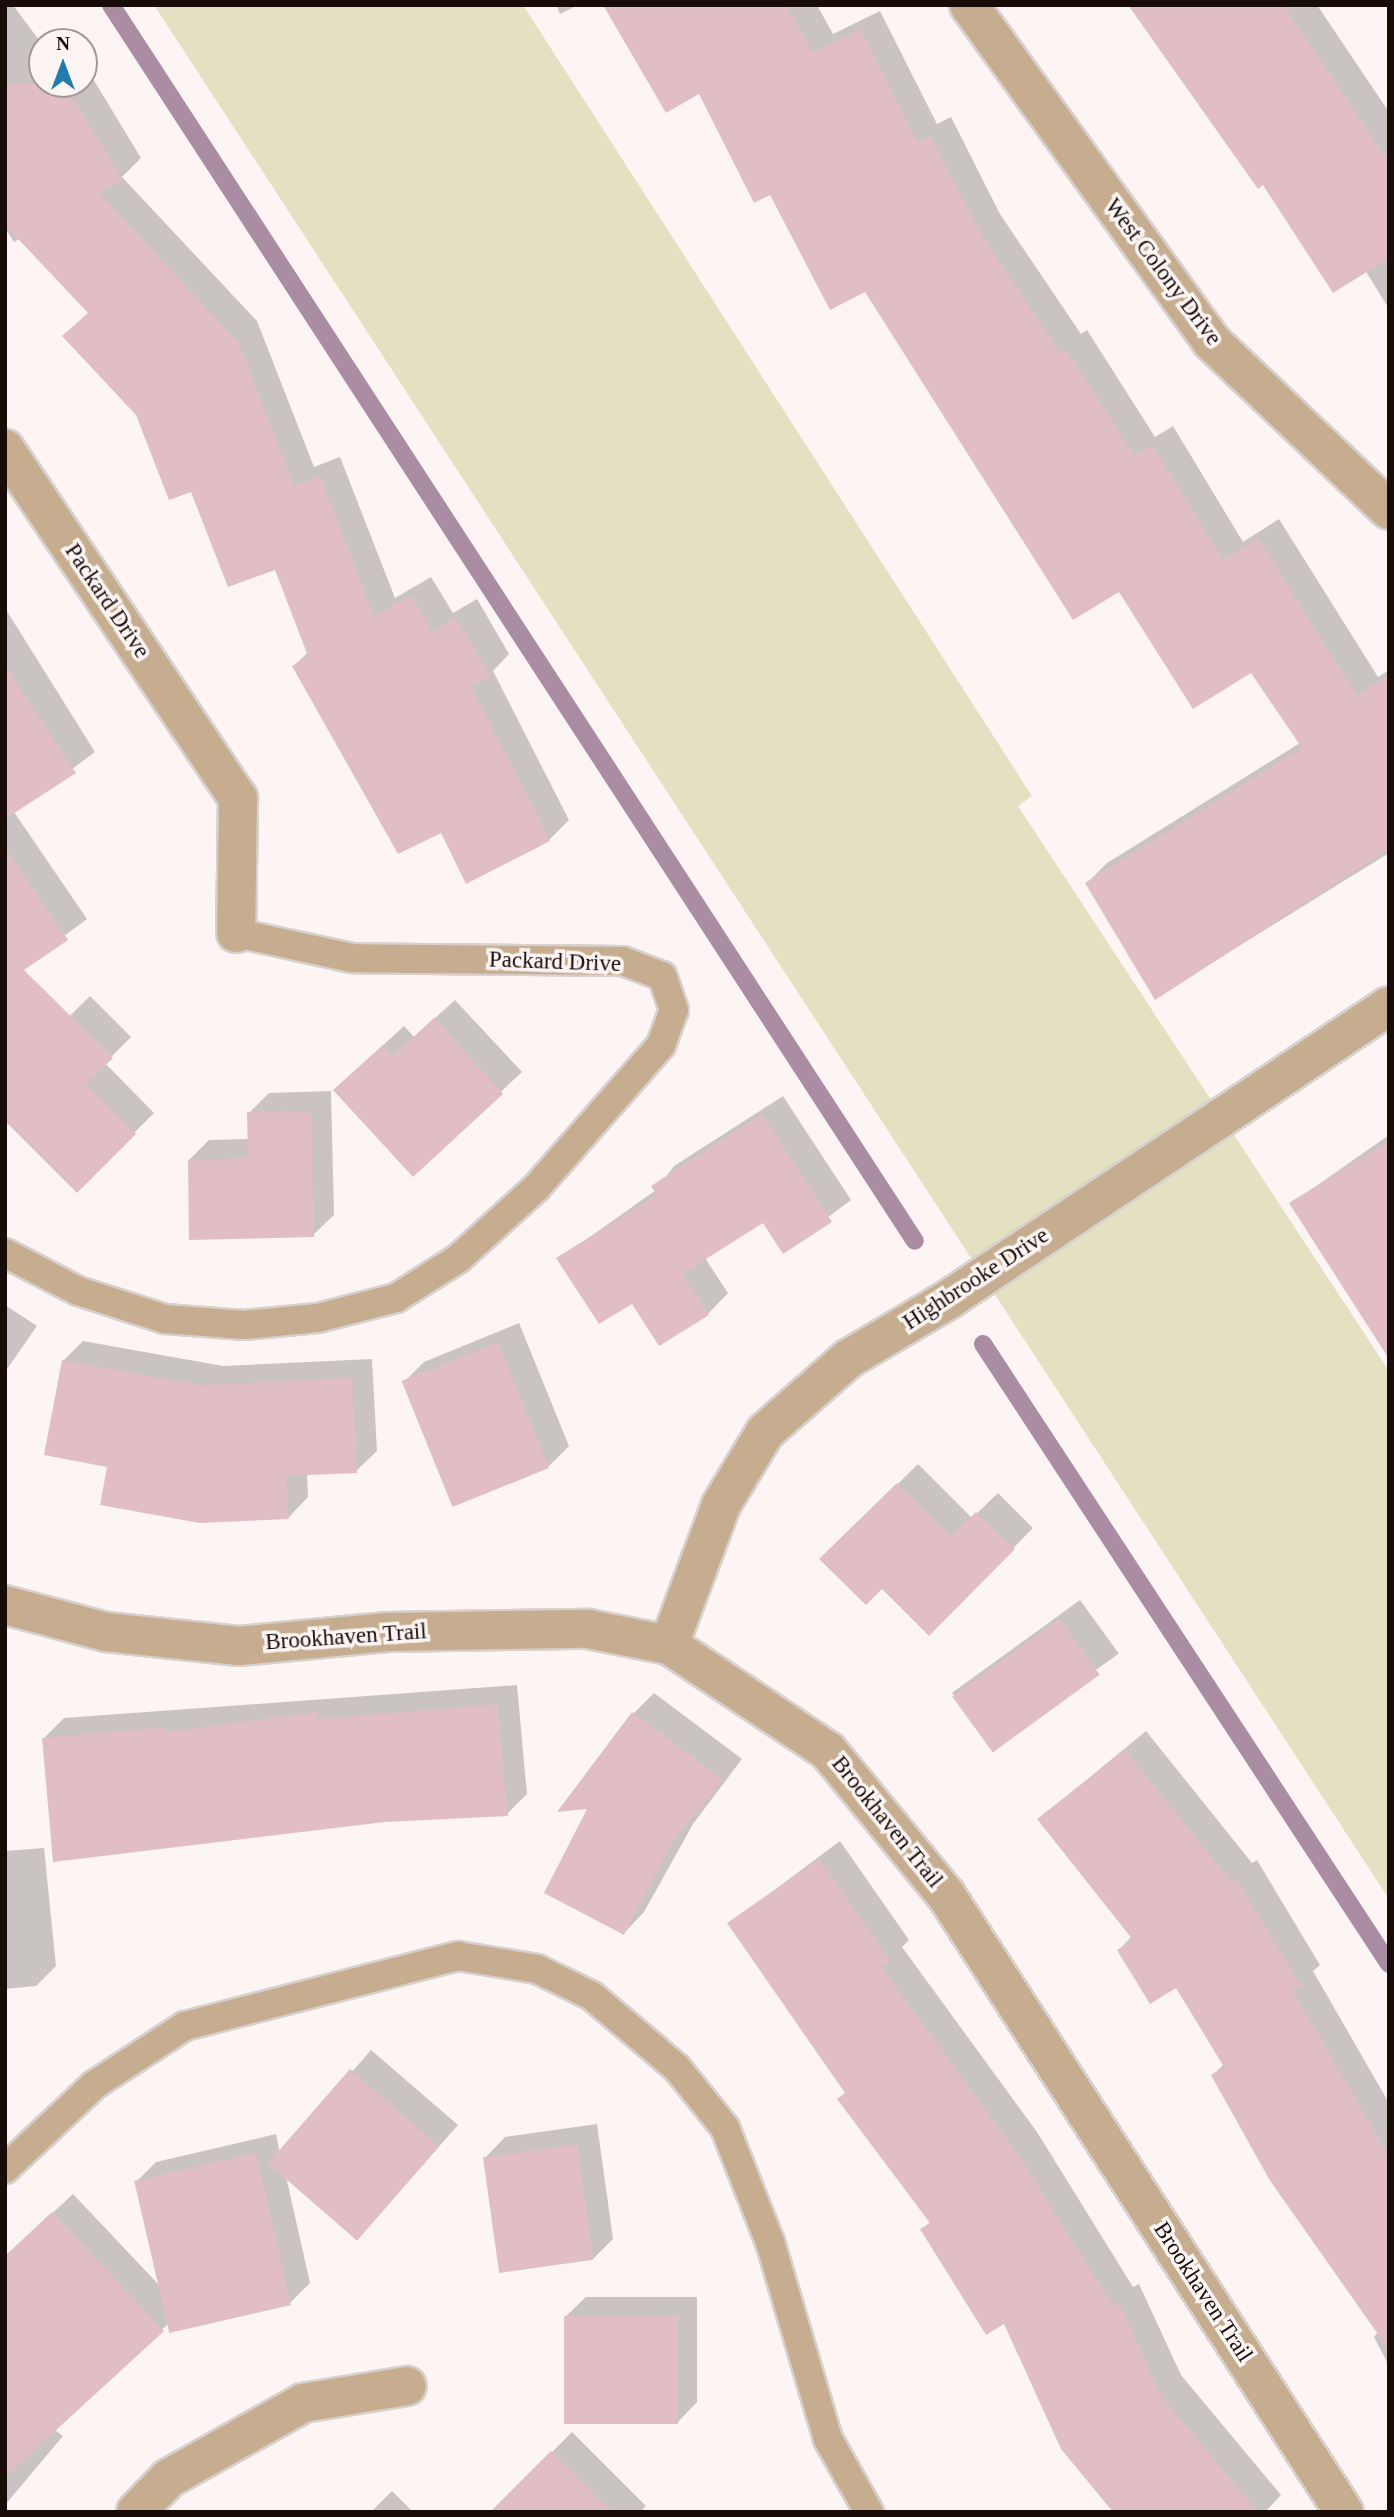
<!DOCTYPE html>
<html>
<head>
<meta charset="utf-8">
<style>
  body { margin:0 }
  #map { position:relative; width:1394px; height:2517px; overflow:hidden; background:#fcf5f3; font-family:Georgia,serif }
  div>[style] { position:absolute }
  .green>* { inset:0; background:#e3e1c2 }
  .shadow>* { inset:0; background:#0003; transform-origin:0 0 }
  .stream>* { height:18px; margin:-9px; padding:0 9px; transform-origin:9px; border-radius:9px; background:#aa8ca3 }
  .building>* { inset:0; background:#e1bec4; transform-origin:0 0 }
  .roads { filter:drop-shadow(2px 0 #d7d0cd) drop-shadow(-2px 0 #d7d0cd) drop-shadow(0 2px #d7d0cd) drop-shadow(0 -2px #d7d0cd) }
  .service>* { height:28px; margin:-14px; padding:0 14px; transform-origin:14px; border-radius:14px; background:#c6ad90 }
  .minor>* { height:38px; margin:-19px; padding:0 19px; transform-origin:19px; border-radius:19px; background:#c6ad90 }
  span { translate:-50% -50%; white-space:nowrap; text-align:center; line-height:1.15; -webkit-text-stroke:7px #fcf5f3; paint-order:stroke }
  .street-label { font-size:23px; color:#170c08 }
  .frame { position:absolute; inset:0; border:7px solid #170c08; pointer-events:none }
  .north { position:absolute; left:28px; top:28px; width:70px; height:70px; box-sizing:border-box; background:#fcf5f3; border:2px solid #a09895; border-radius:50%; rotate:0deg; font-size:19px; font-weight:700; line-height:28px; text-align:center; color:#170c08 }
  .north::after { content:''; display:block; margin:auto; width:24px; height:32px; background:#217daa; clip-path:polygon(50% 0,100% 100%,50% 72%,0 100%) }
</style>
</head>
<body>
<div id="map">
  <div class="green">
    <i style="clip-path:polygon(154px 5px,523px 5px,1032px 796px,1018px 806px,1389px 1371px,1389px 1899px)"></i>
  </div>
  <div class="shadow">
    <i style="clip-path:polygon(5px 5px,13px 5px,42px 44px,42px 84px,84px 84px,84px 64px,141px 158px,122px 177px,257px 321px,314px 467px,340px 457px,395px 598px,431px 577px,453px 613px,477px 599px,509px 654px,493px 671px,569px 820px,549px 840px,442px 830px,294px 666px,308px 652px,276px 568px,192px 490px,138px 414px,90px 312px,20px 238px,14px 242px,5px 228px)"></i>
    <i style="clip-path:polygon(556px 5px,578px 5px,560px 14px)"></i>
    <i style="clip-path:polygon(605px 5px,817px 5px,833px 34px,880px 11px,937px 124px,951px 117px,1000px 214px,1081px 334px,1087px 330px,1155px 437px,1173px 426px,1243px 542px,1279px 519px,1378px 677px,1389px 670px,1389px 853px,1155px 998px,1087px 883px,1107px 863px,1300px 743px,1252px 671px,1119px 590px,866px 290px,771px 192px,700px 92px)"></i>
    <i style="clip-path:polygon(1130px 5px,1317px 5px,1389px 112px,1389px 309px,1365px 270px,1264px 183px)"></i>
    <i style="clip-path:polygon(5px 608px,95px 752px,14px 812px,87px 919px,5px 980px)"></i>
    <i style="clip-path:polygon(90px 996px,131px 1037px,105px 1063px,154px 1113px,77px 1190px,5px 1080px)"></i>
    <i style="clip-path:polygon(455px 1000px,522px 1072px,413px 1174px,356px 1070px,404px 1026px,414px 1037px)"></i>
    <i style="clip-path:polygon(331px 1091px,334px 1215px,313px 1235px,189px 1160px,209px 1140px,249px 1139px,249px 1113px,269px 1093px)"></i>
    <i style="clip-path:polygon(783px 1096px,851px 1200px,783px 1251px,763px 1220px,705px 1258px,728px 1293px,708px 1314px,633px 1301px,559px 1259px,656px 1190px,674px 1166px)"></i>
    <i style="clip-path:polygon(1389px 1135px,1389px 1311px,1292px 1203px)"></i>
    <i style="clip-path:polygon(5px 1305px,37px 1326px,5px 1372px)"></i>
    <i style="clip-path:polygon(519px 1323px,569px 1446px,549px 1466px,404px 1382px,424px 1362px)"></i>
    <i style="clip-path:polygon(83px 1341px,223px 1366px,372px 1359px,377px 1451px,356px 1471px,307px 1473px,308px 1497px,288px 1518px,63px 1361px)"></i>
    <i style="clip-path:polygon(918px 1464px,972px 1518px,998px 1493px,1033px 1528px,929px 1634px,882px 1587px,822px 1559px)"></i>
    <i style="left:1080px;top:1600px;width:66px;height:158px;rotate:54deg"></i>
    <i style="clip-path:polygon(517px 1685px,527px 1794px,507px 1814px,44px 1738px,64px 1718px)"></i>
    <i style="clip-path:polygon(654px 1693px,742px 1759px,693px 1824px,644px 1912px,624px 1933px,590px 1807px,633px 1714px)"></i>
    <i style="clip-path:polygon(1146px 1731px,1252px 1863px,1257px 1860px,1320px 1965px,1313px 1971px,1389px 2103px,1389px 2366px,1374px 2337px,1378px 2332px,1213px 2075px,1224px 2064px,1177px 1986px,1119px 1950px,1132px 1936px,1039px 1819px)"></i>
    <i style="clip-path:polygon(840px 1841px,909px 1940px,902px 1947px,1037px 2132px,1133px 2287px,1139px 2284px,1181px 2375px,1281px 2495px,1265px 2512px,1115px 2512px,1005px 2321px,922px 2230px,931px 2221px,839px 2099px,846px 2092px,729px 1924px)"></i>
    <i style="clip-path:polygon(44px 1848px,56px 1966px,36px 1986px,5px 1989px,5px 1851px)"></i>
    <i style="clip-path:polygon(371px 2050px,458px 2125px,359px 2237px,286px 2176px,310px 2283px,290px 2303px,169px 2323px,55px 2430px,63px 2436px,5px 2505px,5px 2257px,73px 2194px,160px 2286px,136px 2182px,156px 2162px,276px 2134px,280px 2154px)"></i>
    <i style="clip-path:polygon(597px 2124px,613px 2239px,593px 2259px,485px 2158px,505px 2137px)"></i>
    <i style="clip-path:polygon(586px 2297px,697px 2297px,697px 2402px,677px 2423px,565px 2317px)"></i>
    <i style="clip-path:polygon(572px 2432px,646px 2506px,640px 2512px,493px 2512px)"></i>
    <i style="clip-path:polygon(392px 2491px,413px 2512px,371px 2512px)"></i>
  </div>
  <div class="stream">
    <i style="left:111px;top:5px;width:1474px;rotate:56.96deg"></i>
    <i style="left:983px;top:1344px;width:741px;rotate:56.78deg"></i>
  </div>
  <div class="building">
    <i style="clip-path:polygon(603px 5px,785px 5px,813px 53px,860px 29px,917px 143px,930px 136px,981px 234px,1060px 353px,1066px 349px,1134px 456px,1152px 445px,1223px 560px,1258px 538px,1357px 696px,1389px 675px,1389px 849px,1155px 1000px,1085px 883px,1302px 748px,1251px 673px,1193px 709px,1119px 592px,1073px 620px,865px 292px,830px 310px,770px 195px,754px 203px,699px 94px,666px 113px)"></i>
    <i style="clip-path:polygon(1128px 5px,1283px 5px,1389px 162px,1389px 258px,1333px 293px,1263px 185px,1258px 189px)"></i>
    <i style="clip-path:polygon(5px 84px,64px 84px,122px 179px,99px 193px,238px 342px,294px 486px,320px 476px,374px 617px,411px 595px,432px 632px,456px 618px,490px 675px,471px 687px,550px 841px,466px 884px,441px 833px,398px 854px,292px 666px,308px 656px,275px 570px,228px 587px,191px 492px,169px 500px,136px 415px,62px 336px,88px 313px,5px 225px)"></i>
    <i style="clip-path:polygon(5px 666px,76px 773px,5px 819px)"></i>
    <i style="clip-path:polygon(5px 848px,68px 940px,24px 970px,113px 1058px,86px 1084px,136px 1134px,77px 1193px,5px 1121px)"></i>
    <i style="clip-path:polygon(434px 1018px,503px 1094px,413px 1177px,333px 1090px,383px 1045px,393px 1056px)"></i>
    <i style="clip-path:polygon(312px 1111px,314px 1237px,189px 1240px,188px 1160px,248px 1158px,247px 1112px)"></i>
    <i style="clip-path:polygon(762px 1114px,832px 1222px,783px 1254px,763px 1223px,682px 1274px,709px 1315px,659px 1346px,632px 1304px,599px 1324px,556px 1258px,657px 1195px,651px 1186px)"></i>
    <i style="clip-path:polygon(1389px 1141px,1389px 1359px,1289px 1203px)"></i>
    <i style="left:498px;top:1342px;width:136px;height:104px;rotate:68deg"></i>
    <i style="clip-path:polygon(62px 1360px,202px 1385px,352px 1378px,357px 1473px,286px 1476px,289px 1519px,200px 1523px,100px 1505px,107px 1467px,44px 1455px)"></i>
    <i style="clip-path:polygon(897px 1483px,951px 1537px,976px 1512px,1015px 1549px,929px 1636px,882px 1589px,866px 1605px,819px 1559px)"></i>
    <i style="left:1059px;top:1619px;width:69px;height:132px;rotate:54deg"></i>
    <i style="clip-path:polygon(497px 1704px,508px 1816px,385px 1822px,53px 1862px,42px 1738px,164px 1727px,165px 1732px,317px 1712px,318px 1719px)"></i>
    <i style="clip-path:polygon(632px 1712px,723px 1780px,671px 1843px,624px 1935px,544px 1893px,587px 1809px,557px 1812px)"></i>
    <i style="clip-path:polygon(1125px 1750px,1231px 1882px,1236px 1879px,1301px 1986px,1293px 1991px,1389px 2157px,1389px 2350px,1269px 2179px,1211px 2075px,1224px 2067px,1176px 1988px,1150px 2004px,1117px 1950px,1133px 1940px,1037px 1819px)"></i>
    <i style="clip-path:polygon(819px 1859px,890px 1961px,881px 1967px,1017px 2153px,1113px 2306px,1119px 2303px,1161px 2396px,1258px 2512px,1113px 2512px,1061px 2449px,1004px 2324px,986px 2335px,920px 2229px,930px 2223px,837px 2099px,845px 2093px,727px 1923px)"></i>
    <i style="left:350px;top:2069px;width:118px;height:125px;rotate:41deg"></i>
    <i style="left:577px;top:2144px;width:117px;height:95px;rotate:82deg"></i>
    <i style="left:256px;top:2153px;width:156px;height:125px;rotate:77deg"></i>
    <i style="clip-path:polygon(52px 2212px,164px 2331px,5px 2477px,5px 2256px)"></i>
    <i style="left:564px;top:2316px;width:114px;height:108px"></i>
    <i style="clip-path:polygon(551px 2451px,612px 2512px,490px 2512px)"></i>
  </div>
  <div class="roads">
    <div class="service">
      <i style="left:5px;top:1253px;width:82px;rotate:27.5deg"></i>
      <i style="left:78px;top:1291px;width:91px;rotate:17.8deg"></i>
      <i style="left:165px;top:1319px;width:79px;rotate:4.3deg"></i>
      <i style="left:244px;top:1325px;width:74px;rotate:-5.4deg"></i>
      <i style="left:318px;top:1318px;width:81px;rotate:-14.4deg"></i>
      <i style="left:396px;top:1298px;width:75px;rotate:-32.4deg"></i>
      <i style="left:459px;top:1258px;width:104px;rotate:-42.3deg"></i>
      <i style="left:536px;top:1188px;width:190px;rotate:-48.8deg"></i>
      <i style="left:661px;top:1045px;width:37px;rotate:-70deg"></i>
      <i style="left:674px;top:1010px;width:36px;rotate:-109deg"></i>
      <i style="left:662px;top:976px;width:42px;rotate:-159deg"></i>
      <i style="left:623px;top:961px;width:271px;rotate:-179.4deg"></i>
      <i style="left:352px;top:958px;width:119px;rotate:-167.8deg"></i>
      <i style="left:5px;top:2169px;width:122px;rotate:-43.3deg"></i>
      <i style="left:94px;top:2085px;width:108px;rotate:-33deg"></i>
      <i style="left:185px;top:2026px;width:282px;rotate:-14.4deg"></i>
      <i style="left:458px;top:1956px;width:80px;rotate:9.3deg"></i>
      <i style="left:537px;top:1969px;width:61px;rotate:26.1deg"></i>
      <i style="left:592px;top:1996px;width:111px;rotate:40.3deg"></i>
      <i style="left:677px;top:2068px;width:77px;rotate:51.3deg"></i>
      <i style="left:725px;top:2128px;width:123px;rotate:68.5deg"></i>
      <i style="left:770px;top:2242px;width:205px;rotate:73.6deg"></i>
      <i style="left:828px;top:2439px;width:84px;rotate:60.7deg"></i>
    </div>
    <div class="minor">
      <i style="left:969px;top:5px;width:414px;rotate:54.2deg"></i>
      <i style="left:1211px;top:341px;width:245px;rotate:43.5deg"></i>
      <i style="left:5px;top:449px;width:420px;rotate:56.3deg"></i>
      <i style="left:238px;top:798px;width:135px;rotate:90.8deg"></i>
      <i style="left:5px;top:1605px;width:105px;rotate:15deg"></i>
      <i style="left:106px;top:1632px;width:134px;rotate:6deg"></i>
      <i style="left:239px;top:1646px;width:149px;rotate:-5.4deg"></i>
      <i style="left:387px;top:1632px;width:201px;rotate:-0.9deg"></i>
      <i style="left:588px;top:1629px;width:83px;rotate:11.2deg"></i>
      <i style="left:669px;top:1645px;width:191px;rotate:33.7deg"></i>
      <i style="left:828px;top:1751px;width:186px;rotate:50.7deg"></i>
      <i style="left:946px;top:1895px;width:734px;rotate:57.18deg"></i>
      <i style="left:669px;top:1645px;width:149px;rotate:-69.6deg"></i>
      <i style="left:721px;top:1505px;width:85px;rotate:-58.9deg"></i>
      <i style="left:765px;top:1432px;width:111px;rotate:-41.3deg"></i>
      <i style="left:848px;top:1359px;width:120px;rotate:-30.6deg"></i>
      <i style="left:951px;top:1298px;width:526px;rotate:-33.69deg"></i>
      <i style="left:136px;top:2512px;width:47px;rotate:-45.9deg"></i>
      <i style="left:169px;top:2478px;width:154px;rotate:-29.2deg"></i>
      <i style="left:303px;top:2403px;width:105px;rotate:-9.3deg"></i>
    </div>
  </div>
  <div class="street-label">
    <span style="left:1163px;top:272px;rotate:53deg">West Colony Drive</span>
    <span style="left:107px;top:601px;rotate:56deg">Packard Drive</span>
    <span style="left:555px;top:962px;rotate:2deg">Packard Drive</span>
    <span style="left:976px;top:1279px;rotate:-33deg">Highbrooke Drive</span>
    <span style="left:346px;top:1637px;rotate:-4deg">Brookhaven Trail</span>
    <span style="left:887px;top:1822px;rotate:51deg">Brookhaven Trail</span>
    <span style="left:1203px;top:2292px;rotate:57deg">Brookhaven Trail</span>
  </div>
  <div class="frame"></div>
  <div class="north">N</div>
</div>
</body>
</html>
